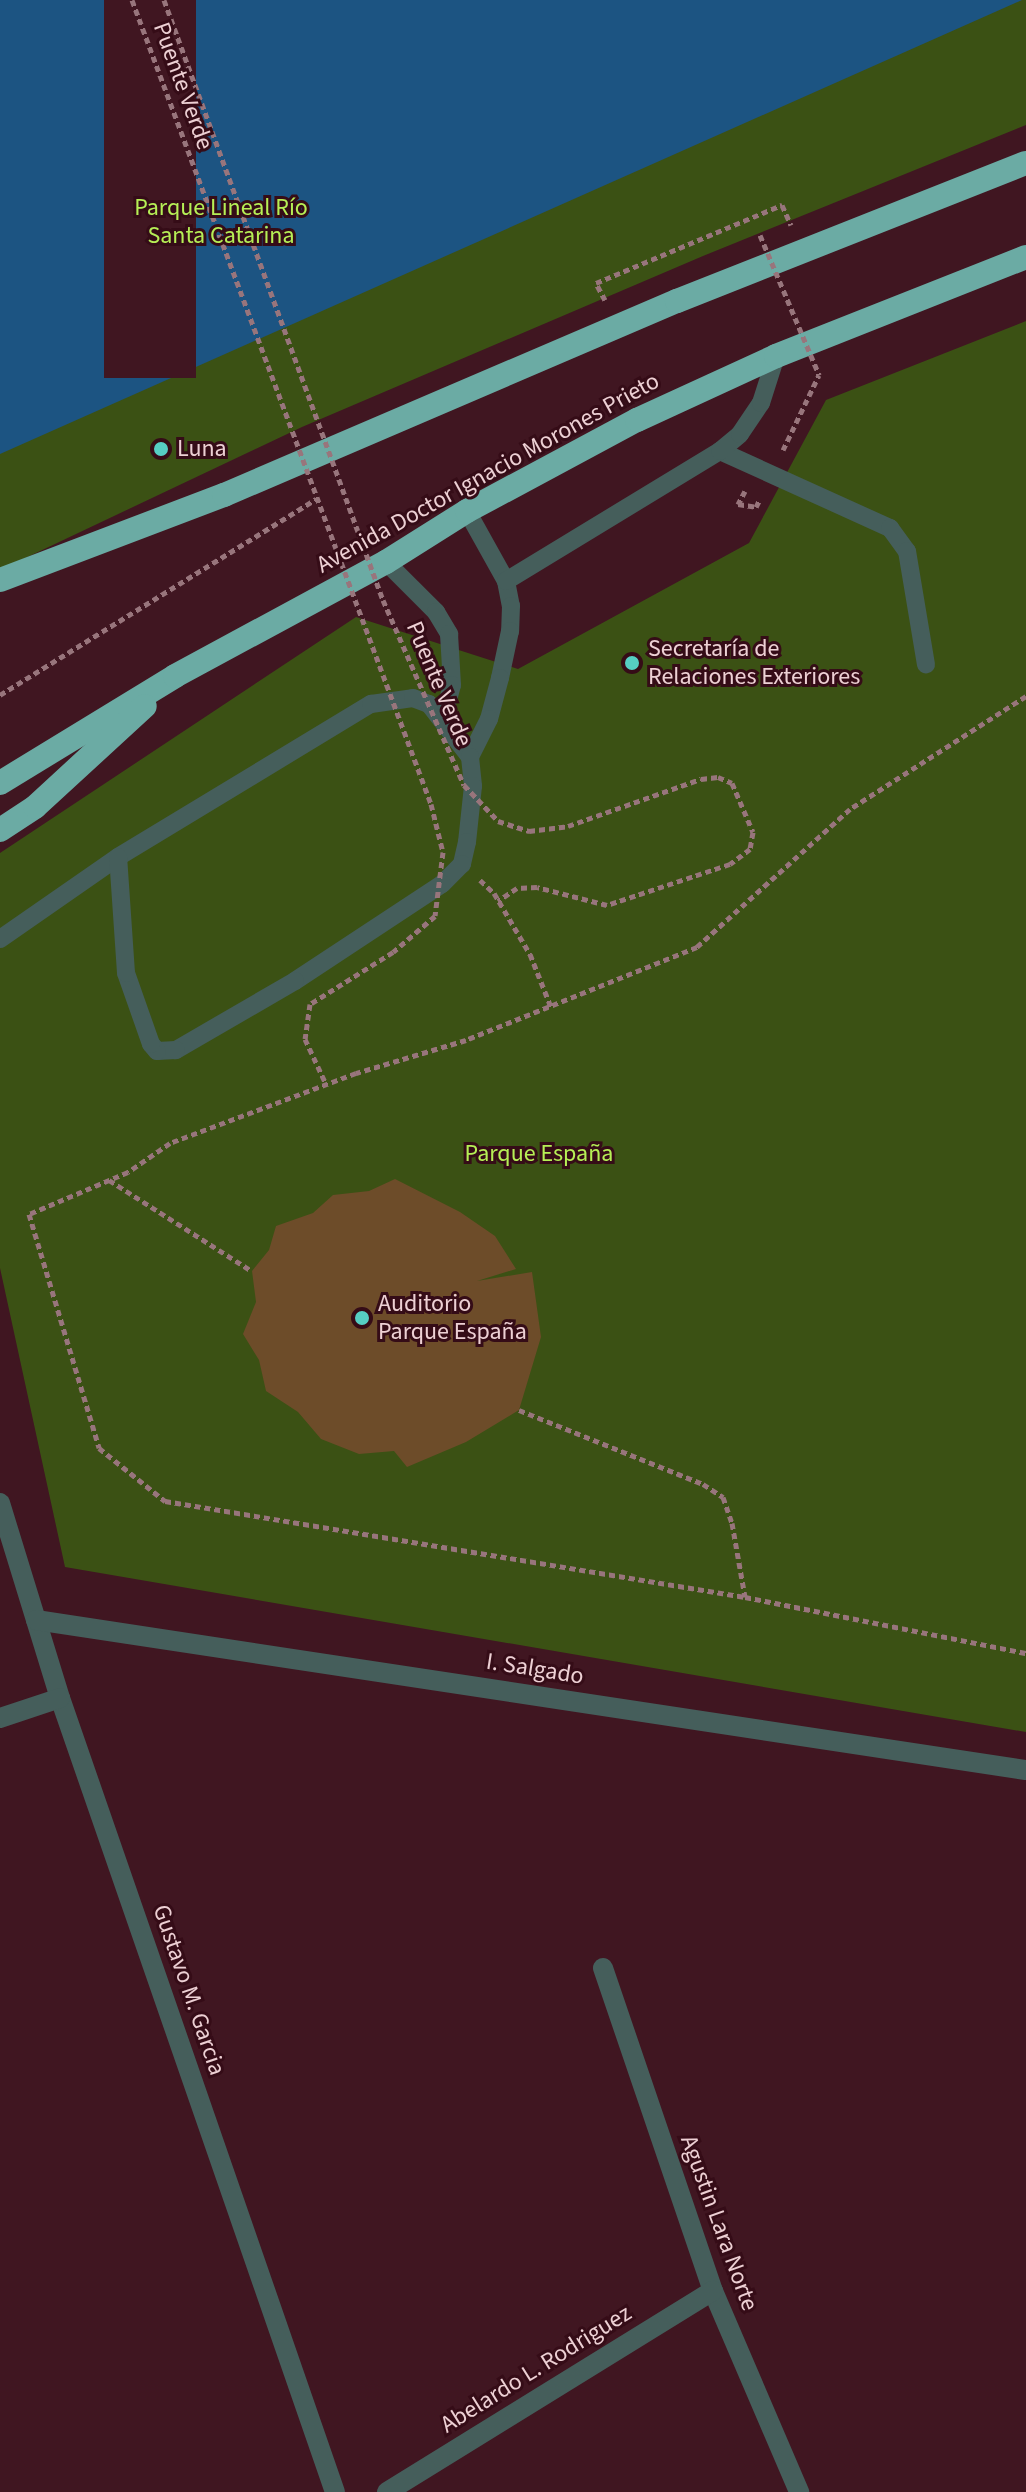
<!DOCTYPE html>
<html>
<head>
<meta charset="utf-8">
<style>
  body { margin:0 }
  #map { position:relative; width:1026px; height:2492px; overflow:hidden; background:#401621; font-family:"Source Sans 3",sans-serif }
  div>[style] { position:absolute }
  .green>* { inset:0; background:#3b5114 }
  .water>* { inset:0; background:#1c5482 }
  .pier>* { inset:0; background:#401621; transform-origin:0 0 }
  .building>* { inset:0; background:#6d4c29 }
  .path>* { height:5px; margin-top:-2.5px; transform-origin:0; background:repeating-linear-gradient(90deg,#98757c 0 6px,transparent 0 10px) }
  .lane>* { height:18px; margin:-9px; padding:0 9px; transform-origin:9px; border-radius:9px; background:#455e5b }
  .street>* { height:20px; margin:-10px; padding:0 10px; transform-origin:10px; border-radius:10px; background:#455e5b }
  .highway>* { height:24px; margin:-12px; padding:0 12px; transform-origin:12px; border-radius:12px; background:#6baba4 }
  .path-bridge>* { height:5px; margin-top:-2.5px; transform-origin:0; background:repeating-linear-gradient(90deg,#98757c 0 6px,transparent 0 10px) }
  .dots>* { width:22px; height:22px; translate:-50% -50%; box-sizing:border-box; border:4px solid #350c17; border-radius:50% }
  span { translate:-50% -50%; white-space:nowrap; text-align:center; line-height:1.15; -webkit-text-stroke:6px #350c17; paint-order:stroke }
  .street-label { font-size:24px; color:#edd0d4 }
  .park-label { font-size:24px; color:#b6ef56 }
  .poi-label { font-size:24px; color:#edd0d4 }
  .left { translate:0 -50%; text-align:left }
</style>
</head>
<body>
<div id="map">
  <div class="green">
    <i style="clip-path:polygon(0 0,1026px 0,1026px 125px,703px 256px,302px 427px,0 570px)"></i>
    <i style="clip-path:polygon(1026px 321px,1026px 1732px,65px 1567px,0 1268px,0 853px,356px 617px,518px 669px,749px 543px,826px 400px)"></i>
  </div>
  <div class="water">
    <i style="clip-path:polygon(0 0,1022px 0,0 454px)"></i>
  </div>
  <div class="pier">
    <i style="left:104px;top:0;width:92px;height:378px"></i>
  </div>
  <div class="building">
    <i style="clip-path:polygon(395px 1179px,460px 1212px,495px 1236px,516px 1269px,477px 1281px,532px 1272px,541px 1337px,519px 1410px,466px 1442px,407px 1467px,394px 1451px,359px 1454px,321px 1439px,298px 1412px,266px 1391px,259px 1360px,243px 1334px,256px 1302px,252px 1271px,269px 1250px,276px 1226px,313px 1213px,333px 1195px,369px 1191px)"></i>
  </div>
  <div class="path">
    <i style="left:605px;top:300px;width:19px;rotate:-118deg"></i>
    <i style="left:596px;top:283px;width:202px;rotate:-22.8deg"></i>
    <i style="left:782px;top:205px;width:22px;rotate:66deg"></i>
    <i style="left:783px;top:450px;width:83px;rotate:-64.4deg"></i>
    <i style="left:745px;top:491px;width:15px;rotate:118deg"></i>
    <i style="left:738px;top:504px;width:18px;rotate:9deg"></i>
    <i style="left:756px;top:507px;width:9px;rotate:-63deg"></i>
    <i style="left:0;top:695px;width:372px;rotate:-31.8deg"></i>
    <i style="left:1026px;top:696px;width:209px;rotate:147.3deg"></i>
    <i style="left:850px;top:809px;width:206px;rotate:138deg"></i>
    <i style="left:697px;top:947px;width:249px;rotate:158.1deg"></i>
    <i style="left:466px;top:1040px;width:115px;rotate:163.3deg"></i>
    <i style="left:356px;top:1073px;width:199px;rotate:159.4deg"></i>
    <i style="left:170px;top:1143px;width:51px;rotate:145.4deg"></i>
    <i style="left:128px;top:1172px;width:108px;rotate:157deg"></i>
    <i style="left:29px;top:1214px;width:244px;rotate:73.3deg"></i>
    <i style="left:99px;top:1448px;width:85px;rotate:38.8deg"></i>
    <i style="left:165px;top:1501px;width:588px;rotate:9.4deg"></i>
    <i style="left:745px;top:1597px;width:287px;rotate:11.3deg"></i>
    <i style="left:480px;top:880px;width:19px;rotate:43deg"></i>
    <i style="left:494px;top:893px;width:71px;rotate:59.5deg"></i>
    <i style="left:530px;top:954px;width:57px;rotate:68.4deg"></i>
    <i style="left:109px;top:1180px;width:169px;rotate:32.5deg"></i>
    <i style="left:519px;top:1410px;width:198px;rotate:21.9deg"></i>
    <i style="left:703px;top:1484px;width:24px;rotate:33deg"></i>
    <i style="left:723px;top:1497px;width:28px;rotate:71deg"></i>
    <i style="left:732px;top:1523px;width:75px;rotate:80deg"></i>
  </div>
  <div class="lane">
    <i style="left:720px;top:451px;width:187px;rotate:24.4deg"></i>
    <i style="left:890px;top:528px;width:29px;rotate:54deg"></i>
    <i style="left:907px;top:551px;width:115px;rotate:80.5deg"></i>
    <i style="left:467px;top:511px;width:80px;rotate:60.9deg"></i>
    <i style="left:506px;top:581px;width:25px;rotate:79deg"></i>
    <i style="left:511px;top:606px;width:25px;rotate:92deg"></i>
    <i style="left:510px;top:631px;width:48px;rotate:102deg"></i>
    <i style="left:500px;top:678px;width:42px;rotate:105deg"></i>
    <i style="left:489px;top:719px;width:42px;rotate:116.6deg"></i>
    <i style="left:386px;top:562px;width:71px;rotate:45deg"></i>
    <i style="left:436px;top:612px;width:26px;rotate:59deg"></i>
    <i style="left:449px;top:634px;width:51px;rotate:86.6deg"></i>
    <i style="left:452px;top:685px;width:35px;rotate:105deg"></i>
    <i style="left:506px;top:581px;width:250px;rotate:-31.3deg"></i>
    <i style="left:720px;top:451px;width:26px;rotate:-40deg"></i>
    <i style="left:740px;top:434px;width:37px;rotate:-56deg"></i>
    <i style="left:761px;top:403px;width:49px;rotate:-72.3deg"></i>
    <i style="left:0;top:939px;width:144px;rotate:-34.8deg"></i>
    <i style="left:118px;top:857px;width:296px;rotate:-31.2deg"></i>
    <i style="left:371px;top:704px;width:42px;rotate:-8.1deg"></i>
    <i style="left:413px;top:698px;width:17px;rotate:21deg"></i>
    <i style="left:429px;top:704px;width:67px;rotate:52.3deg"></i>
    <i style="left:470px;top:757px;width:29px;rotate:84deg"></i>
    <i style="left:473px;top:786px;width:56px;rotate:96.1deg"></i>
    <i style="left:467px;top:842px;width:23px;rotate:103deg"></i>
    <i style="left:462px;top:864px;width:28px;rotate:135deg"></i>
    <i style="left:442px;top:884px;width:176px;rotate:146.6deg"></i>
    <i style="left:295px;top:981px;width:138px;rotate:149.9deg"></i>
    <i style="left:176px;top:1050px;width:19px;rotate:177deg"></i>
    <i style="left:157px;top:1051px;width:9px;rotate:-131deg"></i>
    <i style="left:151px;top:1044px;width:75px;rotate:-109.4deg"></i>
    <i style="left:126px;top:973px;width:116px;rotate:-93.9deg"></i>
  </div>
  <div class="street">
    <i style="left:0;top:1503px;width:204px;rotate:72.9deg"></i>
    <i style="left:60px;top:1698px;width:840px;rotate:70.9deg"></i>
    <i style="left:36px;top:1620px;width:1001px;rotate:8.62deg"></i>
    <i style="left:0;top:1718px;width:63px;rotate:-18.4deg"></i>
    <i style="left:603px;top:1968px;width:341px;rotate:71.2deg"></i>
    <i style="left:713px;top:2291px;width:219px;rotate:66.8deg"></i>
    <i style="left:387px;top:2492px;width:383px;rotate:-31.7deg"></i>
  </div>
  <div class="highway">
    <i style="left:0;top:580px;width:240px;rotate:-20.8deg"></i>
    <i style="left:224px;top:495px;width:493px;rotate:-23.2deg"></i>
    <i style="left:677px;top:301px;width:375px;rotate:-21.6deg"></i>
    <i style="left:0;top:783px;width:205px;rotate:-31.4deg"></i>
    <i style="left:175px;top:676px;width:240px;rotate:-28.4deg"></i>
    <i style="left:386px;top:562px;width:96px;rotate:-32.2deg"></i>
    <i style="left:467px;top:511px;width:193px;rotate:-28.2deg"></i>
    <i style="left:637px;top:420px;width:153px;rotate:-24.7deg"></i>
    <i style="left:776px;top:356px;width:269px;rotate:-21.6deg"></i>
    <i style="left:0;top:830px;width:42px;rotate:-33.3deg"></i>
    <i style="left:35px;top:807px;width:149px;rotate:-42.6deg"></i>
  </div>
  <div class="path-bridge">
    <i style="left:132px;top:0;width:858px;rotate:69.6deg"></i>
    <i style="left:431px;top:804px;width:49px;rotate:76deg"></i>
    <i style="left:443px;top:852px;width:64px;rotate:97.1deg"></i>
    <i style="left:435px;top:916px;width:55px;rotate:139.4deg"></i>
    <i style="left:393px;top:952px;width:98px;rotate:147.9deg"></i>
    <i style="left:310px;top:1004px;width:35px;rotate:98deg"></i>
    <i style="left:305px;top:1039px;width:50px;rotate:65deg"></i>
    <i style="left:164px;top:0;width:639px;rotate:69.95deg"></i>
    <i style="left:383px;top:600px;width:202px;rotate:66.4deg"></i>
    <i style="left:464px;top:785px;width:50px;rotate:46.6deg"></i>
    <i style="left:498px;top:821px;width:33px;rotate:18deg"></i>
    <i style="left:529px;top:831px;width:39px;rotate:-7deg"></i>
    <i style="left:568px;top:826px;width:141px;rotate:-19.5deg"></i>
    <i style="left:701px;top:779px;width:17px;rotate:-7deg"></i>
    <i style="left:718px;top:777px;width:15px;rotate:23deg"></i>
    <i style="left:732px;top:783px;width:53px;rotate:66.8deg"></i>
    <i style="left:753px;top:832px;width:17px;rotate:100deg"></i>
    <i style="left:750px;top:849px;width:25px;rotate:143deg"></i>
    <i style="left:730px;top:864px;width:130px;rotate:161.6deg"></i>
    <i style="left:607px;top:905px;width:72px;rotate:-165.6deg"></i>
    <i style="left:537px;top:887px;width:20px;rotate:177deg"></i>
    <i style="left:517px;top:888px;width:23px;rotate:146deg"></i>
    <i style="left:760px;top:235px;width:152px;rotate:67.1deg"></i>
  </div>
  <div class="dots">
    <i style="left:161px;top:449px;background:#56cec3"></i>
    <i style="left:632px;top:663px;background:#56cec3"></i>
    <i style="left:362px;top:1318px;background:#56cec3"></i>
  </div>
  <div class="street-label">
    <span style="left:183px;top:86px;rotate:70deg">Puente Verde</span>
    <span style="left:488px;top:473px;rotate:-29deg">Avenida Doctor Ignacio Morones Prieto</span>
    <span style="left:439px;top:684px;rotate:67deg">Puente Verde</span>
    <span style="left:535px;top:1669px;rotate:9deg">I. Salgado</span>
    <span style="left:189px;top:1990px;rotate:71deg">Gustavo M. Garcia</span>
    <span style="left:719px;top:2223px;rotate:70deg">Agustin Lara Norte</span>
    <span style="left:536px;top:2369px;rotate:-32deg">Abelardo L. Rodriguez</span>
  </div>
  <div class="park-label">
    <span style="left:221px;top:222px">Parque Lineal Río<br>Santa Catarina</span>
    <span style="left:539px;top:1154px">Parque España</span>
  </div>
  <div class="poi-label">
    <span class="left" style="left:177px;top:449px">Luna</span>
    <span class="left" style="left:648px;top:663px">Secretaría de<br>Relaciones Exteriores</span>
    <span class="left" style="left:378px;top:1318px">Auditorio<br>Parque España</span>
  </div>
</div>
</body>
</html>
